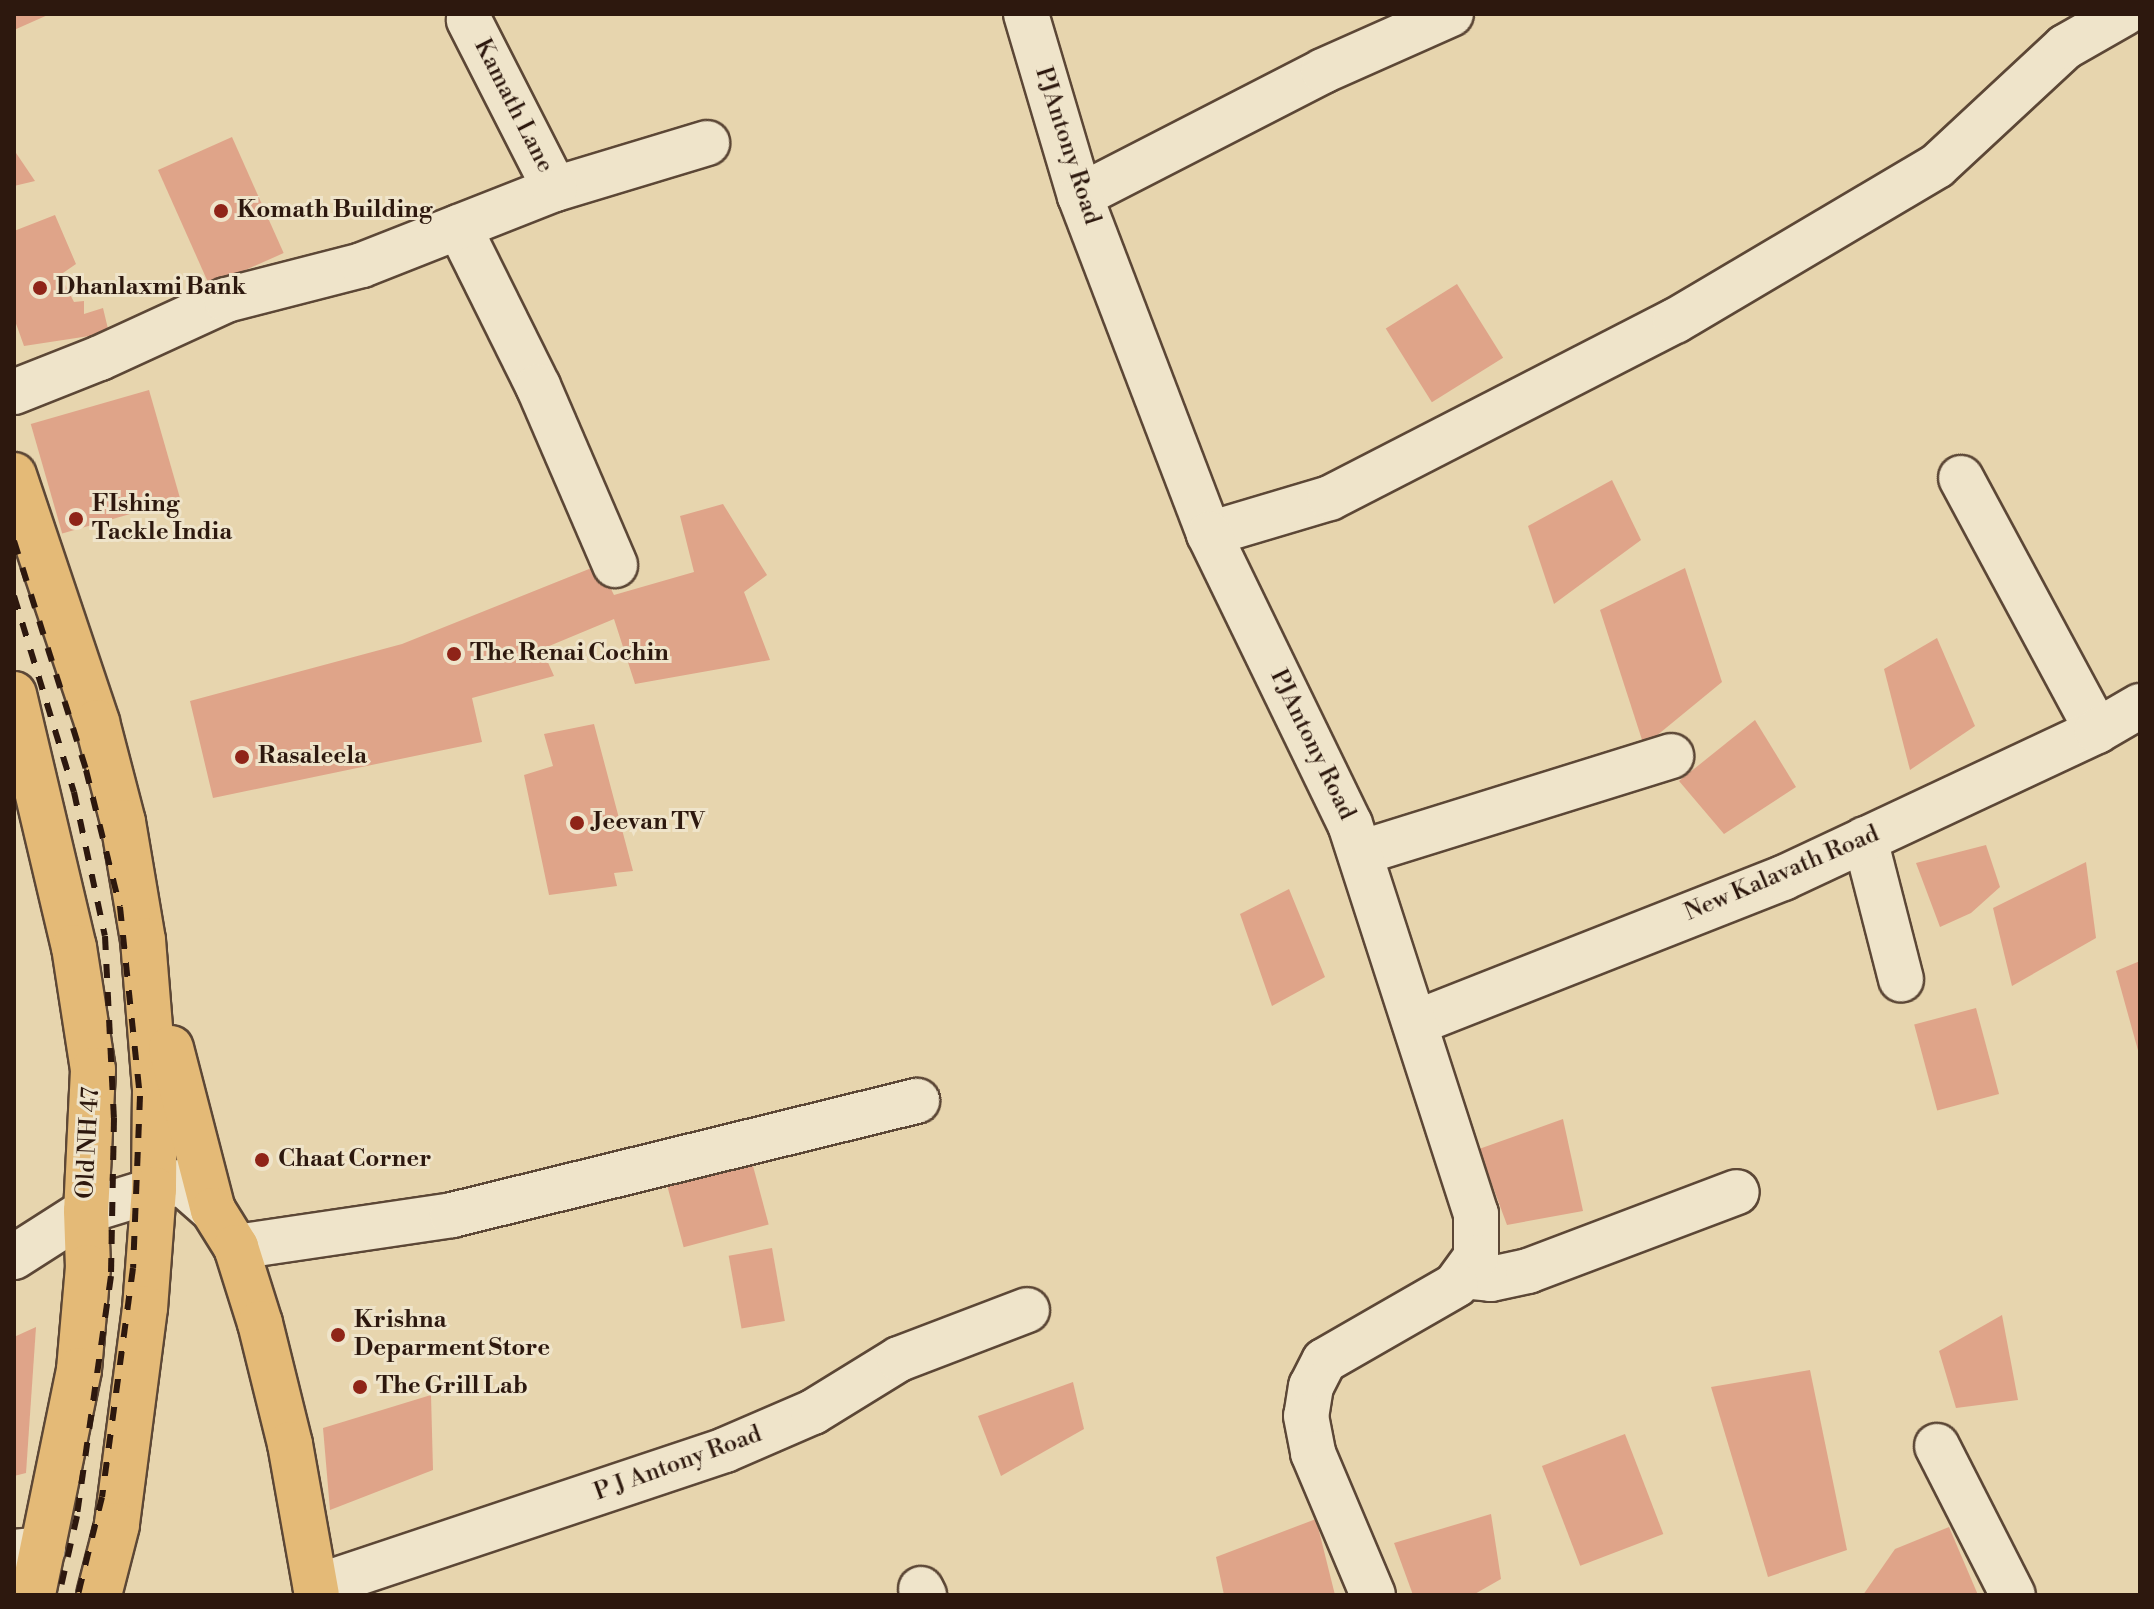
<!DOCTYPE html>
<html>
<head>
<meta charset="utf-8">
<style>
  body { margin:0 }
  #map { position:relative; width:2154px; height:1609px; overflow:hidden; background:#e7d5ae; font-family:"Libre Bodoni",serif }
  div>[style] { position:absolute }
  .building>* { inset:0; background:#dfa489; transform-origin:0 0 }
  .roads { filter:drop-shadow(2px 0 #5c4736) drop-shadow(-2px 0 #5c4736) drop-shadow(0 2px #5c4736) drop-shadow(0 -2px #5c4736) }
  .street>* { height:44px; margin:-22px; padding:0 22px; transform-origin:22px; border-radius:22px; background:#efe4ca }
  .secondary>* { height:44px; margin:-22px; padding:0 22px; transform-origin:22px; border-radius:22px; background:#efe4ca }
  .primary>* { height:44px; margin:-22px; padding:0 22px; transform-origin:22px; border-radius:22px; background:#e4ba77 }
  .rail>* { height:6px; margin-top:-3px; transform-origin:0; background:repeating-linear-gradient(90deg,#2d180e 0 14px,transparent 0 28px) }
  .dots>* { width:22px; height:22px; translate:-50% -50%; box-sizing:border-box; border:4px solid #efe4ca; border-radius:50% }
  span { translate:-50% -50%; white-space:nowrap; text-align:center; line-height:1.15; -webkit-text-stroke:6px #efe4ca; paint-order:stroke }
  .street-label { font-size:24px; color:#2d180e }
  .poi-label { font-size:24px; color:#2d180e; font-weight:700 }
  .left { translate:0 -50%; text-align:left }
  .frame { position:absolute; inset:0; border:16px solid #2d180e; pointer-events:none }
</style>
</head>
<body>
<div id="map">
  <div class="building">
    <i style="clip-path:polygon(14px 14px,50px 14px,14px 30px)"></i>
    <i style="left:232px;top:137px;width:127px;height:81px;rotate:66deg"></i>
    <i style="clip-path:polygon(14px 150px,35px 181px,14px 186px)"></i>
    <i style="clip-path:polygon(55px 215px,76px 264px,60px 275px,74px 302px,84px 301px,84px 314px,103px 308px,109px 333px,24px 346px,14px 318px,14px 231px)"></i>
    <i style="left:1457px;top:284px;width:87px;height:84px;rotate:58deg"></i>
    <i style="left:149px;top:390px;width:114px;height:123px;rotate:74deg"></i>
    <i style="clip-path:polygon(1612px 480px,1641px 540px,1554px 604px,1528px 526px)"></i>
    <i style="clip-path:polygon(723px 504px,767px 575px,744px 592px,770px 660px,635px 684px,614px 619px,542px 649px,554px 676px,472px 698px,482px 742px,213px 798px,190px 701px,402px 644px,599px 565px,614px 595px,694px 572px,680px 516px)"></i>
    <i style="clip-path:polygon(1685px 568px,1722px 682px,1644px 746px,1600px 610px)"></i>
    <i style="clip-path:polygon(1937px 638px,1975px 726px,1910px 770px,1884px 669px)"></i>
    <i style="clip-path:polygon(1755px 720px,1796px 787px,1724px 834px,1679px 781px)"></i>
    <i style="clip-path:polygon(594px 724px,633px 871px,614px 873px,617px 886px,549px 895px,524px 775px,553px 766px,544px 734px)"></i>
    <i style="clip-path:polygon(1986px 845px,2000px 887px,1971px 913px,1940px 927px,1916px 863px)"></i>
    <i style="clip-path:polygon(2086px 862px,2096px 938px,2012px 986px,1993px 908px)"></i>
    <i style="clip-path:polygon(1289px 889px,1325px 977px,1272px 1006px,1240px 914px)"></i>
    <i style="clip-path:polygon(2140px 961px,2140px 1054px,2139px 1054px,2116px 971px)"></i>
    <i style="left:1976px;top:1008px;width:89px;height:64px;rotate:75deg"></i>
    <i style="clip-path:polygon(1563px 1119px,1583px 1211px,1507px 1225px,1479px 1149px)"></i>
    <i style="left:749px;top:1151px;width:76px;height:88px;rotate:75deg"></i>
    <i style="left:772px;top:1248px;width:74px;height:44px;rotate:80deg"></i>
    <i style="clip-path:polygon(2002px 1315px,2018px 1400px,1956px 1408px,1939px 1351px)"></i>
    <i style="clip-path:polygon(36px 1327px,26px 1473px,14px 1476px,14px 1337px)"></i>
    <i style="clip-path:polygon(1810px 1370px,1847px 1550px,1768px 1577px,1711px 1387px)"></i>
    <i style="clip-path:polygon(1073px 1382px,1084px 1429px,1001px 1476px,978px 1416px)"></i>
    <i style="clip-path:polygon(431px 1395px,433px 1470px,330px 1510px,323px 1428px)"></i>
    <i style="left:1625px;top:1434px;width:107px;height:89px;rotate:69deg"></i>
    <i style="clip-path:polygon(1491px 1514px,1501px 1579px,1473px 1595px,1413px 1595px,1394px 1543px)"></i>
    <i style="clip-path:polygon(1316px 1519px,1335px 1595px,1224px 1595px,1216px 1557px)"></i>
    <i style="clip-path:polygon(1949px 1527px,1978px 1595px,1863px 1595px,1895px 1549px)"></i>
  </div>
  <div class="roads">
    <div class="street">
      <i style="left:555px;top:189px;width:159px;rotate:-16.8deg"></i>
      <i style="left:1080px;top:196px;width:273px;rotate:-27.2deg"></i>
      <i style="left:1323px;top:71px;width:140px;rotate:-24deg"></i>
      <i style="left:459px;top:227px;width:178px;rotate:63.6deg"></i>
      <i style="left:538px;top:386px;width:195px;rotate:66.7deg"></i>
      <i style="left:14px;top:392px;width:92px;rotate:-21.6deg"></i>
      <i style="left:100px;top:358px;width:139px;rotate:-24.7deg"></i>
      <i style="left:226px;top:300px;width:140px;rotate:-14.4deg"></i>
      <i style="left:362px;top:265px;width:207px;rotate:-21.5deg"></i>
      <i style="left:555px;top:189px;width:190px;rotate:-117deg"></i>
      <i style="left:1961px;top:478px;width:287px;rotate:61.7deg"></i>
      <i style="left:1209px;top:534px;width:126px;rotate:-16.6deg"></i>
      <i style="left:1330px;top:498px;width:388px;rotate:-27.2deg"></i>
      <i style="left:1675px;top:321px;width:304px;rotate:-30.6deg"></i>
      <i style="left:1937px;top:166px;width:175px;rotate:-42.9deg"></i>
      <i style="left:2065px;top:47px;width:67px;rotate:-29.6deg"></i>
      <i style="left:1865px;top:839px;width:145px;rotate:75.6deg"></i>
      <i style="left:1360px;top:853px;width:326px;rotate:-17.3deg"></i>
      <i style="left:1415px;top:1023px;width:396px;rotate:-21.5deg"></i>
      <i style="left:1783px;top:878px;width:347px;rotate:-25.1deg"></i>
      <i style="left:2097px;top:731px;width:50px;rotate:-30.2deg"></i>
      <i style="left:236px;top:1247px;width:218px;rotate:-8.4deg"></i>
      <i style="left:452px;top:1215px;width:479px;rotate:-13.8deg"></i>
      <i style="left:14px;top:1257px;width:85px;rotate:-32.6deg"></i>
      <i style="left:1463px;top:1276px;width:28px;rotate:6deg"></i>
      <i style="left:1491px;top:1279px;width:38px;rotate:-12deg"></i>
      <i style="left:1528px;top:1271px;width:223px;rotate:-20.7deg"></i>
      <i style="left:1937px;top:1446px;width:167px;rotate:63deg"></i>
      <i style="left:14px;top:1552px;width:29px;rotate:-6deg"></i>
      <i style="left:316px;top:1587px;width:431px;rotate:-18.5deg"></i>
      <i style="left:725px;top:1450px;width:96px;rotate:-23.4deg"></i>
      <i style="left:813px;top:1412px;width:101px;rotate:-31.6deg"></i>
      <i style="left:899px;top:1359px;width:137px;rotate:-20.9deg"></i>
      <i style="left:921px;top:1589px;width:7px;rotate:63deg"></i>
    </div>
    <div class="secondary">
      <i style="left:1026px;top:14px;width:190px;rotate:73.5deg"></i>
      <i style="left:1080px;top:196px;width:362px;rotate:69.1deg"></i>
      <i style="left:1209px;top:534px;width:322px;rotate:64.1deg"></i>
      <i style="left:1350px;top:824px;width:410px;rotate:72.1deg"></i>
      <i style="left:1476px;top:1214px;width:43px;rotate:90deg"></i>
      <i style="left:1476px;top:1257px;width:34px;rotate:126deg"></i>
      <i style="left:1456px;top:1285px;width:152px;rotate:150.1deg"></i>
      <i style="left:1324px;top:1361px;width:28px;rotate:117deg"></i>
      <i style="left:1311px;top:1386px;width:30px;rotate:99deg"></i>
      <i style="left:1306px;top:1416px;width:38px;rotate:79deg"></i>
      <i style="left:1313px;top:1453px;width:154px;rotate:67.1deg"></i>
      <i style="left:86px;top:1211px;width:99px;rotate:-17deg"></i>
      <i style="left:181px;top:1182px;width:43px;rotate:41.2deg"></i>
    </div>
    <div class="primary">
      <i style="left:14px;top:475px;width:261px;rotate:71.4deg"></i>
      <i style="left:97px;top:722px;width:103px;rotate:75.4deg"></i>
      <i style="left:123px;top:822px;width:120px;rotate:80.4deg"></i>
      <i style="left:143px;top:940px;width:150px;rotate:85.4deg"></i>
      <i style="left:155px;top:1090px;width:99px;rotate:90.6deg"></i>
      <i style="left:154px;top:1189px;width:119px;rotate:94.3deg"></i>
      <i style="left:145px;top:1308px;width:219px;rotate:97.4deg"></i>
      <i style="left:117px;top:1525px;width:72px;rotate:104.4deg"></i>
      <i style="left:14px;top:694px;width:260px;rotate:76.7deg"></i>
      <i style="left:74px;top:947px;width:124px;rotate:81.2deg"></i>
      <i style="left:93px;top:1070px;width:141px;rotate:92.8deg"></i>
      <i style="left:86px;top:1211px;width:56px;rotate:88deg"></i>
      <i style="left:88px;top:1267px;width:103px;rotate:95deg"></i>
      <i style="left:79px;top:1370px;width:230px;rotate:101.6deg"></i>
      <i style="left:171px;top:1048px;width:167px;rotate:75.5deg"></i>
      <i style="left:213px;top:1210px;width:44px;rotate:58.1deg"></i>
      <i style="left:236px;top:1247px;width:80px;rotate:72.5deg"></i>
      <i style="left:260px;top:1323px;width:125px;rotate:76.1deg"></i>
      <i style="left:290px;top:1444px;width:153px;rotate:79.9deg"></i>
    </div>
  </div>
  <div class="rail">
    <i style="left:14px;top:541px;width:240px;rotate:72.5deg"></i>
    <i style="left:86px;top:770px;width:141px;rotate:76.1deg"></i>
    <i style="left:120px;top:907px;width:190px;rotate:84deg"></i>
    <i style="left:140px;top:1096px;width:172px;rotate:92.3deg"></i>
    <i style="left:133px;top:1268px;width:231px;rotate:97.7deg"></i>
    <i style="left:102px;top:1497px;width:101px;rotate:103.8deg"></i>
    <i style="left:14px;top:596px;width:205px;rotate:73deg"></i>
    <i style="left:74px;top:792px;width:147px;rotate:77.9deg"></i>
    <i style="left:105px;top:936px;width:182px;rotate:87.2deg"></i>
    <i style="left:114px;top:1118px;width:158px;rotate:91.1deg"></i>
    <i style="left:111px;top:1276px;width:242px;rotate:98.1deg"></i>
    <i style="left:77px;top:1516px;width:81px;rotate:102.8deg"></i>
  </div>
  <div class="dots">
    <i style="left:221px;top:211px;background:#8f2418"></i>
    <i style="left:40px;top:288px;background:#8f2418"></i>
    <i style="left:76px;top:519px;background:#8f2418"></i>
    <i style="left:454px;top:654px;background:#8f2418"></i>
    <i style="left:242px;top:757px;background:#8f2418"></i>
    <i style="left:577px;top:823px;background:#8f2418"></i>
    <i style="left:262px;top:1160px;background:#8f2418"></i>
    <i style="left:338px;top:1335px;background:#8f2418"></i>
    <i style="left:360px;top:1387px;background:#8f2418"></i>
  </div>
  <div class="street-label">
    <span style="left:513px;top:106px;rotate:63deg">Kamath Lane</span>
    <span style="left:1067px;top:146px;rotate:72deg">PJAntony Road</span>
    <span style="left:1312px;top:745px;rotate:64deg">PJAntony Road</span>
    <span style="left:1782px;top:874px;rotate:-23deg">New Kalavath Road</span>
    <span style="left:89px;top:1143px;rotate:-87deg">Old NH 47</span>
    <span style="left:678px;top:1464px;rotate:-20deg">P J Antony Road</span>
  </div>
  <div class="poi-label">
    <span class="left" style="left:237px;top:211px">Komath Building</span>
    <span class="left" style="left:56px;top:288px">Dhanlaxmi Bank</span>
    <span class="left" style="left:92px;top:519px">FIshing<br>Tackle India</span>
    <span class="left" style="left:470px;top:654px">The Renai Cochin</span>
    <span class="left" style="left:258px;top:757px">Rasaleela</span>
    <span class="left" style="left:593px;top:823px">Jeevan TV</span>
    <span class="left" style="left:278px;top:1160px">Chaat Corner</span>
    <span class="left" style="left:354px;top:1335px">Krishna<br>Deparment Store</span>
    <span class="left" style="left:376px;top:1387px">The Grill Lab</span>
  </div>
  <div class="frame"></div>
</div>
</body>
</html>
